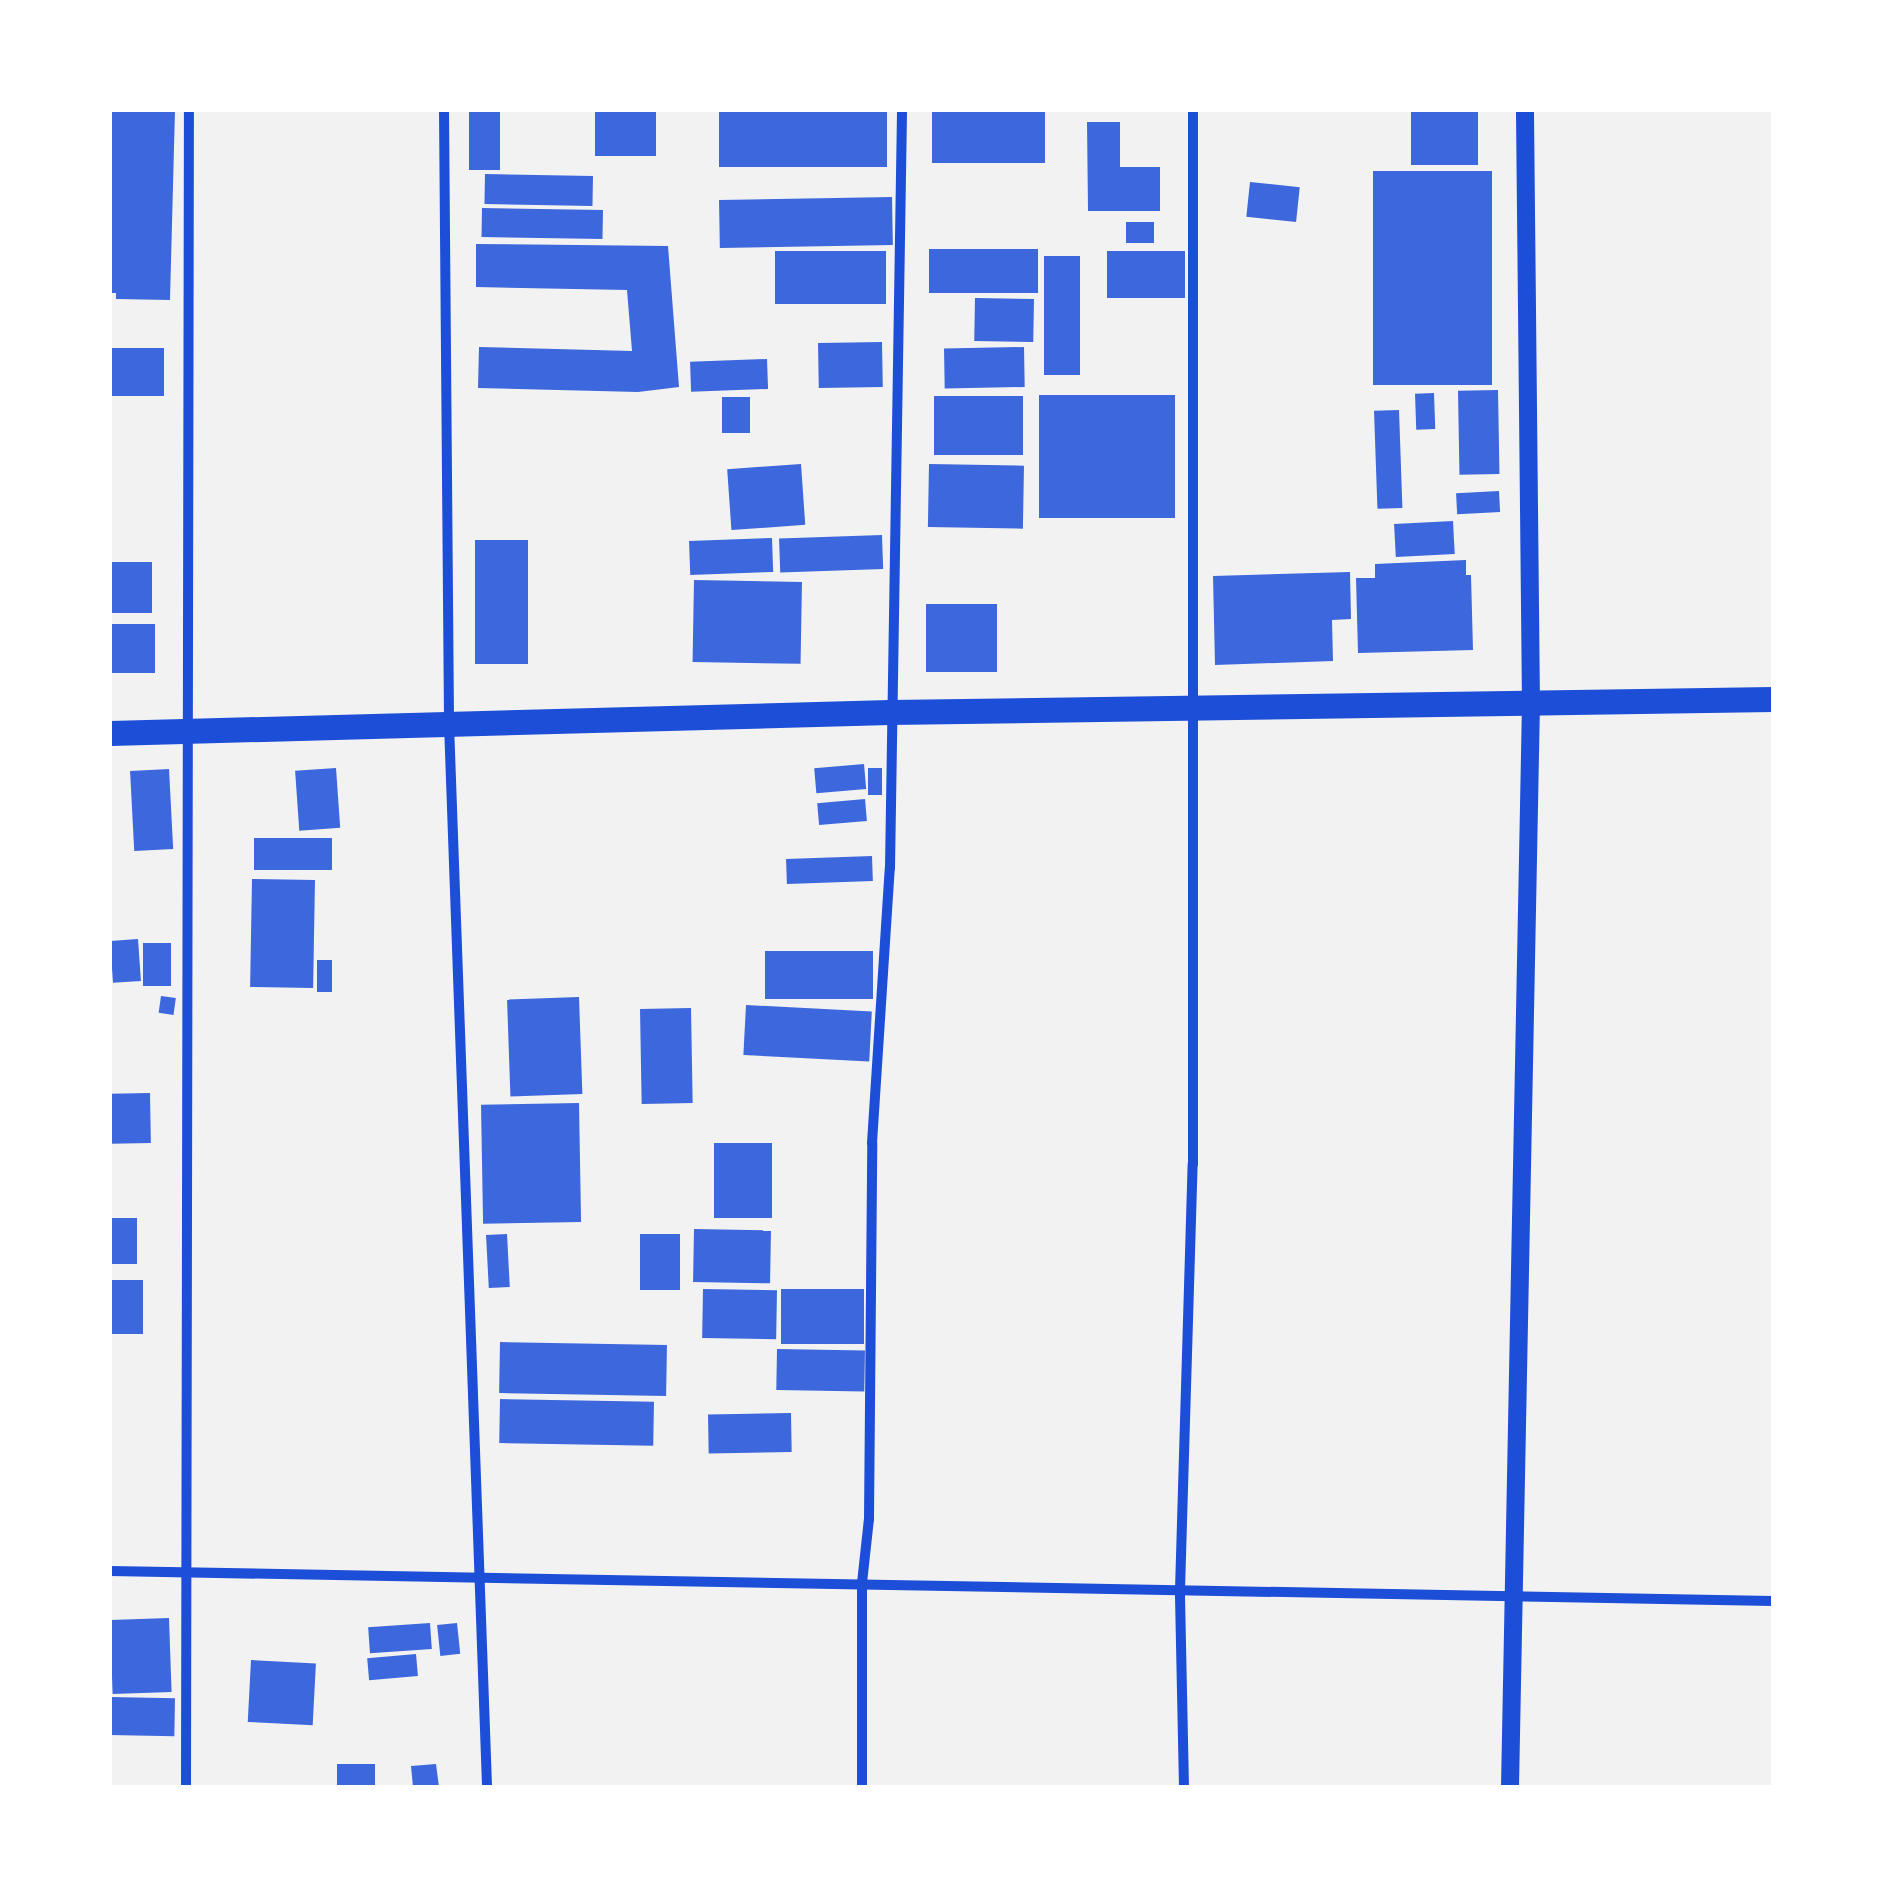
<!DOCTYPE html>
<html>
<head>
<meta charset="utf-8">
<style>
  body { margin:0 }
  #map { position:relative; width:1883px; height:1897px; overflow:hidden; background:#f2f2f2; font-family:Arial,sans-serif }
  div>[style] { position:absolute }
  .building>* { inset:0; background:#3d67dc; transform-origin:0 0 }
  .minor>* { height:10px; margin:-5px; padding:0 5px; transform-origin:5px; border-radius:5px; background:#1d4ed8 }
  .tertiary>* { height:18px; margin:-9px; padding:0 9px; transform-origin:9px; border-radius:9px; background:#1d4ed8 }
  .primary>* { height:25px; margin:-12.5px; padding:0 12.5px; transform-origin:12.5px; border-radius:12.5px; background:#1d4ed8 }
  span { translate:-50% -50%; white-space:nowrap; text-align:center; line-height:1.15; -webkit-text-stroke:8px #fff; paint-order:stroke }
  .frame { position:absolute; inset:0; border:112px solid #fff; pointer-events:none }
</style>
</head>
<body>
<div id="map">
  <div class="building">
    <i style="clip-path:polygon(110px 110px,175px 110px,170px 300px,116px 299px,116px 293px,110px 293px)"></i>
    <i style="left:469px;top:110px;width:31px;height:60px"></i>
    <i style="left:595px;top:110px;width:61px;height:46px"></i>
    <i style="left:719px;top:110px;width:168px;height:57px"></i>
    <i style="left:932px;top:110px;width:113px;height:53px"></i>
    <i style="left:1411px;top:110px;width:67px;height:55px"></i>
    <i style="clip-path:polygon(1087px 122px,1120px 122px,1120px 167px,1160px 167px,1160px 211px,1088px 211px)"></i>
    <i style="left:1492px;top:171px;width:214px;height:119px;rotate:90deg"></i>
    <i style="left:485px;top:174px;width:108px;height:30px;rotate:1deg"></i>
    <i style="left:1250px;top:182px;width:50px;height:35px;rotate:6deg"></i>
    <i style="left:892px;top:197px;width:48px;height:173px;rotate:89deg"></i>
    <i style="left:482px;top:208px;width:121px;height:29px;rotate:1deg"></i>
    <i style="left:1126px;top:222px;width:28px;height:21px"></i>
    <i style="clip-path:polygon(476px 244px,668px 246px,679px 387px,638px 392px,478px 388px,479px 347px,632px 351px,627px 290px,476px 287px)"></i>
    <i style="left:929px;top:249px;width:109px;height:44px"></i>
    <i style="left:886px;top:251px;width:53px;height:111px;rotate:90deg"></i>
    <i style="left:1185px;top:251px;width:47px;height:78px;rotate:90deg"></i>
    <i style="left:1080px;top:256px;width:119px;height:36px;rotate:90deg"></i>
    <i style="left:975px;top:298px;width:59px;height:43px;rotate:1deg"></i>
    <i style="left:882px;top:342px;width:45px;height:64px;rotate:89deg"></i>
    <i style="left:1024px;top:347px;width:40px;height:80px;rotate:89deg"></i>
    <i style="left:110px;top:348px;width:54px;height:48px"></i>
    <i style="left:767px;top:359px;width:30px;height:77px;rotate:88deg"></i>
    <i style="left:1498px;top:390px;width:84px;height:40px;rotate:89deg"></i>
    <i style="left:1434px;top:393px;width:36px;height:19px;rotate:88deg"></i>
    <i style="left:1175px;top:395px;width:123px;height:136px;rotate:90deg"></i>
    <i style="left:1023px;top:396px;width:59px;height:89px;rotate:90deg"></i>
    <i style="left:722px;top:397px;width:28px;height:36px"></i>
    <i style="left:1399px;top:410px;width:98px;height:25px;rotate:88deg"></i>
    <i style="left:801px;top:464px;width:61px;height:74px;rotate:86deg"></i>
    <i style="left:929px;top:464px;width:95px;height:63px;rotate:1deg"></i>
    <i style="left:1499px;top:491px;width:21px;height:43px;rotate:87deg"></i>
    <i style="left:1453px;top:521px;width:33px;height:59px;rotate:87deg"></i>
    <i style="left:882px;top:535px;width:34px;height:103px;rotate:88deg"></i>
    <i style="left:772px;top:538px;width:34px;height:83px;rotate:88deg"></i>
    <i style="left:528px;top:540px;width:124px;height:53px;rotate:90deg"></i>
    <i style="clip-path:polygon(1466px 560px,1466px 575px,1471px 575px,1473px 650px,1358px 653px,1356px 578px,1375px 578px,1375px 564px)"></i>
    <i style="left:110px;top:562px;width:42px;height:51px"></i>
    <i style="clip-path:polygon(1350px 572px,1351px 619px,1332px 620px,1333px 661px,1215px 665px,1213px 576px)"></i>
    <i style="left:694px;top:580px;width:108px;height:82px;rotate:1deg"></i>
    <i style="left:926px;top:604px;width:71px;height:68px"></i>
    <i style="left:110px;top:624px;width:45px;height:49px"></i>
    <i style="left:864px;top:764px;width:25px;height:50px;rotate:85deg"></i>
    <i style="left:336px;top:768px;width:60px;height:41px;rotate:86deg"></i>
    <i style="left:868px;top:768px;width:14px;height:27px"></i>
    <i style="left:169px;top:769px;width:80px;height:39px;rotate:87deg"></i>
    <i style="left:865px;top:799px;width:22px;height:48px;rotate:85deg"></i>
    <i style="left:332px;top:838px;width:32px;height:78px;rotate:90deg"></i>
    <i style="left:872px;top:856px;width:25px;height:86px;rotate:88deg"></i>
    <i style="left:252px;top:879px;width:63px;height:108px;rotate:1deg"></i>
    <i style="left:138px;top:939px;width:42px;height:28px;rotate:86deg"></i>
    <i style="left:143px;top:943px;width:28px;height:43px"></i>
    <i style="left:765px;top:951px;width:108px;height:48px"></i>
    <i style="left:317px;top:960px;width:15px;height:32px"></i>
    <i style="left:161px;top:996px;width:15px;height:17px;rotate:8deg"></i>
    <i style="left:579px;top:997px;width:97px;height:72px;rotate:88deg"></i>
    <i style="left:746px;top:1005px;width:126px;height:50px;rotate:3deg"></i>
    <i style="left:691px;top:1008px;width:95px;height:51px;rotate:89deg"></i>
    <i style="left:150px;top:1093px;width:50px;height:40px;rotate:89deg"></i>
    <i style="left:579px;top:1103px;width:119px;height:98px;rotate:89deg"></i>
    <i style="left:714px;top:1143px;width:58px;height:75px"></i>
    <i style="left:110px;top:1218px;width:27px;height:46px"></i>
    <i style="left:694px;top:1229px;width:77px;height:53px;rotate:1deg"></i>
    <i style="left:507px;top:1234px;width:53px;height:21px;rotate:87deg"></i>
    <i style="left:640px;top:1234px;width:40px;height:56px"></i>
    <i style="left:110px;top:1280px;width:33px;height:54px"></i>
    <i style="left:703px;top:1289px;width:74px;height:49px;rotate:1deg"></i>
    <i style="left:781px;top:1289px;width:83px;height:55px"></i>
    <i style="left:500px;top:1342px;width:167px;height:51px;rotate:1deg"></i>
    <i style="left:777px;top:1349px;width:88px;height:41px;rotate:1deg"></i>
    <i style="left:500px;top:1399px;width:154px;height:44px;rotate:1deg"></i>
    <i style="left:791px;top:1413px;width:39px;height:83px;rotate:89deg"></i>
    <i style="left:169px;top:1618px;width:74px;height:59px;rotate:88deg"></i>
    <i style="left:430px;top:1623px;width:26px;height:62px;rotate:86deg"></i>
    <i style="left:457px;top:1623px;width:31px;height:20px;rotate:84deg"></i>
    <i style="left:416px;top:1654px;width:22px;height:49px;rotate:85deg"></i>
    <i style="left:251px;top:1660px;width:65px;height:62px;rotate:3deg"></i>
    <i style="left:110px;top:1697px;width:65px;height:38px;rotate:1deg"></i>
    <i style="left:337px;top:1764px;width:38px;height:23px"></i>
    <i style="clip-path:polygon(436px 1764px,439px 1787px,413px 1787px,411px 1766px)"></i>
  </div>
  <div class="minor">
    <i style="left:444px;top:110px;width:614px;rotate:89.53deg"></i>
    <i style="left:449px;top:724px;width:1064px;rotate:87.95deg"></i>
    <i style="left:110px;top:1571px;width:1663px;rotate:1.03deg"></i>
    <i style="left:186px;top:1787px;width:1677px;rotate:-89.9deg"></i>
    <i style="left:862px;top:1787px;width:204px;rotate:-90deg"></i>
    <i style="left:862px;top:1583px;width:64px;rotate:-83.8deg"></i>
    <i style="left:869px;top:1519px;width:376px;rotate:-89.5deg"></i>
    <i style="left:872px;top:1143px;width:276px;rotate:-86.3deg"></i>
    <i style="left:890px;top:868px;width:758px;rotate:-89.09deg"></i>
    <i style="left:1184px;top:1787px;width:197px;rotate:-91.2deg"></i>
    <i style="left:1180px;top:1590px;width:426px;rotate:-88.3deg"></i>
    <i style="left:1193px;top:1164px;width:1054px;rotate:-90deg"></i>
  </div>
  <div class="tertiary">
    <i style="left:1510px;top:1787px;width:1082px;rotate:-88.89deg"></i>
    <i style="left:1531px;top:705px;width:595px;rotate:-90.58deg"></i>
  </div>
  <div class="primary">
    <i style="left:110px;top:733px;width:780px;rotate:-1.54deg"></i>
    <i style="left:890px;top:712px;width:883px;rotate:-0.84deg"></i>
  </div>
  <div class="frame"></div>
</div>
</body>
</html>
